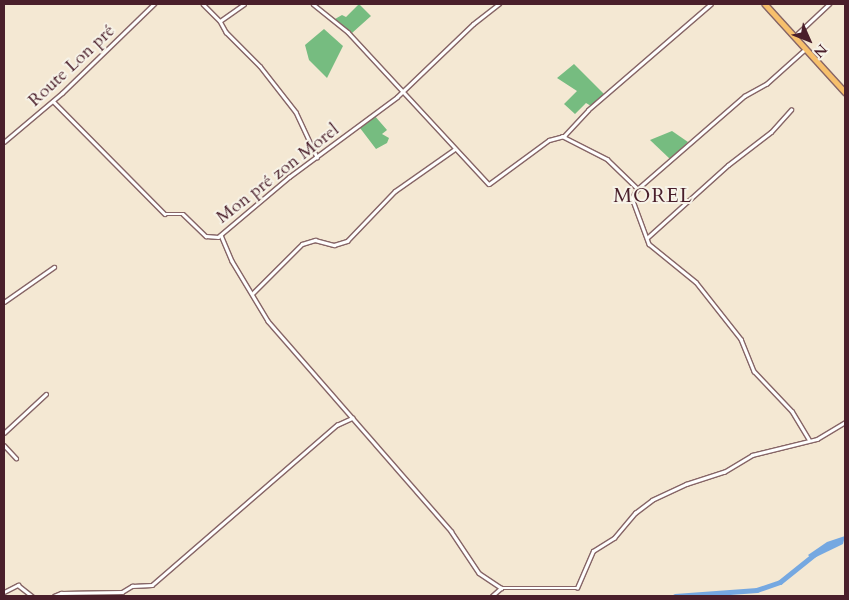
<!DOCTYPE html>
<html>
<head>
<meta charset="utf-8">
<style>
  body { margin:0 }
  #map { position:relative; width:849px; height:600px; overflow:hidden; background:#f4e8d3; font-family:Cardo,serif }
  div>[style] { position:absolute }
  .forest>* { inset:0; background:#76bc80 }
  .water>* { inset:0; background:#75a8e1 }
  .river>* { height:4.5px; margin:-2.25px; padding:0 2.25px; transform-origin:2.25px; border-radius:2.25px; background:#75a8e1 }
  .roads { filter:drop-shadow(1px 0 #866566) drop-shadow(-1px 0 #866566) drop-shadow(0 1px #866566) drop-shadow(0 -1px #866566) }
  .street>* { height:2.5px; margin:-1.25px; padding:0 1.25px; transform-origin:1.25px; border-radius:1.25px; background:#fff }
  .primary>* { height:4.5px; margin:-2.25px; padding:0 2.25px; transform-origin:2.25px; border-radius:2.25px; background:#f7c06c }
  span { translate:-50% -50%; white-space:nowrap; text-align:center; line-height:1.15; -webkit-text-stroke:4px #f7f3e8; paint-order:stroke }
  .street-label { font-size:18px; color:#4a1f2b }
  .quarter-label { font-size:20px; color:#4a1f2b; letter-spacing:1px }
  .frame { position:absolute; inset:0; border:5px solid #4a1f2b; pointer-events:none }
  .north { position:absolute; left:784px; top:15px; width:50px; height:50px; -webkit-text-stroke:4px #f7f3e8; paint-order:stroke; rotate:134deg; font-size:14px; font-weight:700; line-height:20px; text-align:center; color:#4a1f2b }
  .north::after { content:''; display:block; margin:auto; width:18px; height:22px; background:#4a1f2b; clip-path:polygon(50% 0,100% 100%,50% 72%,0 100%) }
</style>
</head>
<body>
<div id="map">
  <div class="forest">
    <i style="clip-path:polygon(359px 4px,371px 16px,352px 33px,335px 19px,342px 15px,346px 17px)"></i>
    <i style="clip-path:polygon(324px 29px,343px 46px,327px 78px,309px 60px,305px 45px)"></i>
    <i style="clip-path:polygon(574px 64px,604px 94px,591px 106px,586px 103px,575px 114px,564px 104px,577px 91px,557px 78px)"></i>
    <i style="clip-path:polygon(374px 115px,387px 130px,382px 134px,389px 138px,387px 143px,376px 149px,360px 128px)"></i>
    <i style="clip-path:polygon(672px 131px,688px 142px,670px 159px,650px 140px)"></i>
  </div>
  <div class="water">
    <i style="clip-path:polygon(845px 536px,843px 544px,812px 559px,808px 555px,827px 542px)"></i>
  </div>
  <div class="river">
    <i style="left:675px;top:596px;width:82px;rotate:-4.2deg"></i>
    <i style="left:757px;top:590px;width:24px;rotate:-19deg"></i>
    <i style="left:780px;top:582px;width:45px;rotate:-38.7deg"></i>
  </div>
  <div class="roads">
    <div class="street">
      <i style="left:203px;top:4px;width:24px;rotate:45deg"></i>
      <i style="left:220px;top:21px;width:29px;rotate:-35deg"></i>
      <i style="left:313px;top:4px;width:45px;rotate:38.7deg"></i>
      <i style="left:348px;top:32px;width:207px;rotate:47.2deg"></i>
      <i style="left:489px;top:184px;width:74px;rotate:-36.3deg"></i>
      <i style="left:549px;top:140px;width:16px;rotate:-15deg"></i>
      <i style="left:564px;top:136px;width:35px;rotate:-47deg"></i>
      <i style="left:588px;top:110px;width:162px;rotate:-40.8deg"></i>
      <i style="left:220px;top:21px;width:13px;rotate:61deg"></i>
      <i style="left:226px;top:32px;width:48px;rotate:45deg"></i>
      <i style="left:260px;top:66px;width:58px;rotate:52deg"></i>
      <i style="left:296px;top:112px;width:50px;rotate:65deg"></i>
      <i style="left:795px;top:36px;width:47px;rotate:-43.3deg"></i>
      <i style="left:806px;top:49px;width:52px;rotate:138.1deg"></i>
      <i style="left:767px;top:84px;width:25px;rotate:151deg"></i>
      <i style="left:745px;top:96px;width:142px;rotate:139deg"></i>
      <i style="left:638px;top:189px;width:11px;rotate:124deg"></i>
      <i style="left:632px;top:198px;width:49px;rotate:69.7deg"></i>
      <i style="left:649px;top:244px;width:60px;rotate:39deg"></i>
      <i style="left:696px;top:282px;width:73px;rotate:51.7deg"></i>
      <i style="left:741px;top:339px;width:35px;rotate:68deg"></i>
      <i style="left:754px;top:371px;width:55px;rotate:46.5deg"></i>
      <i style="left:792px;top:411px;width:33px;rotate:59deg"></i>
      <i style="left:53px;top:101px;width:159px;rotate:45.3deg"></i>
      <i style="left:165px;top:214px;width:18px"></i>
      <i style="left:183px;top:214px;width:32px;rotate:44deg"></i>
      <i style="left:206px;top:236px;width:12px;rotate:5deg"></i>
      <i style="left:218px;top:237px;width:93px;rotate:-40.2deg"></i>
      <i style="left:289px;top:177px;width:134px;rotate:-36.5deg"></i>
      <i style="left:397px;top:97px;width:105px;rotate:-43.8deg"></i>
      <i style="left:473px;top:24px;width:33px;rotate:-38deg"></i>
      <i style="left:562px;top:136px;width:51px;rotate:27.1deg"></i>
      <i style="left:607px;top:159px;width:43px;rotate:44.1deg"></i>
      <i style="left:4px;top:142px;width:76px;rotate:-40.2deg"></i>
      <i style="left:62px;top:93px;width:128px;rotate:-44.1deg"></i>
      <i style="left:221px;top:235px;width:28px;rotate:67deg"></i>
      <i style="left:232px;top:261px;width:70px;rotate:59deg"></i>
      <i style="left:268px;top:321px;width:279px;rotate:48.9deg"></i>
      <i style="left:451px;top:531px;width:50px;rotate:56.3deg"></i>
      <i style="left:479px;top:573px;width:27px;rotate:34deg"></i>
      <i style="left:501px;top:588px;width:76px"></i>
      <i style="left:577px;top:588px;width:40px;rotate:-66.6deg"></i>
      <i style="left:593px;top:551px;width:25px;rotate:-32deg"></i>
      <i style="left:614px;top:538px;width:33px;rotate:-50deg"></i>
      <i style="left:635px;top:513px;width:21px;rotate:-37deg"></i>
      <i style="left:652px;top:500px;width:38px;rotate:-25deg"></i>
      <i style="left:686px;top:484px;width:40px;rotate:-18deg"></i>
      <i style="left:724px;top:472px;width:33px;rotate:-31deg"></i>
      <i style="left:752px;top:455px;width:67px;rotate:-13.8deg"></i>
      <i style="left:817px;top:439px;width:33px;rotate:-31deg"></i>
      <i style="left:647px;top:238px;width:109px;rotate:-42deg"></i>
      <i style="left:728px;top:165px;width:54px;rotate:-37.5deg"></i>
      <i style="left:771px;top:132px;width:30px;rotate:-48deg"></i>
      <i style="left:253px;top:293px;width:69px;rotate:-45deg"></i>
      <i style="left:302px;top:244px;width:14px;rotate:-17deg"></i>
      <i style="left:315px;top:240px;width:20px;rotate:15deg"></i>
      <i style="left:334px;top:245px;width:14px;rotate:-17deg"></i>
      <i style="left:347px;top:241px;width:69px;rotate:-46.2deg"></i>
      <i style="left:395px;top:191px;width:73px;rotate:-35deg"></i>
      <i style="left:4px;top:302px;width:61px;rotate:-35deg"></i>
      <i style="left:4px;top:433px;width:57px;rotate:-42.9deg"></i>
      <i style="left:4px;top:445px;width:18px;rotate:47deg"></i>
      <i style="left:4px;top:592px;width:16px;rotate:-27deg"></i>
      <i style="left:18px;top:585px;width:18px;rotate:38deg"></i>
      <i style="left:54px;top:596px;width:8px;rotate:-23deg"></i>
      <i style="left:61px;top:593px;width:61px;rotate:-0.9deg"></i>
      <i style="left:122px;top:592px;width:12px;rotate:-31deg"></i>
      <i style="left:132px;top:586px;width:20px;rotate:-3deg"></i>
      <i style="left:152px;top:585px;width:245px;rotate:-40.9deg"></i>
      <i style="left:337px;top:425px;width:17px;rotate:-25deg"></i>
      <i style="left:492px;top:596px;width:12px;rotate:-42deg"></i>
    </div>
    <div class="primary">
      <i style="left:765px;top:4px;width:119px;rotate:47.7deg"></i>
    </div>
  </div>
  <div class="street-label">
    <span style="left:72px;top:66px;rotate:-43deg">Route Lon pré</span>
    <span style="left:278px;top:174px;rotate:-38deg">Mon pré zon Morel</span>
  </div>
  <div class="quarter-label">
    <span style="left:653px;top:195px">MOREL</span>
  </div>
  <div class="frame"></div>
  <div class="north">N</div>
</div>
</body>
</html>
